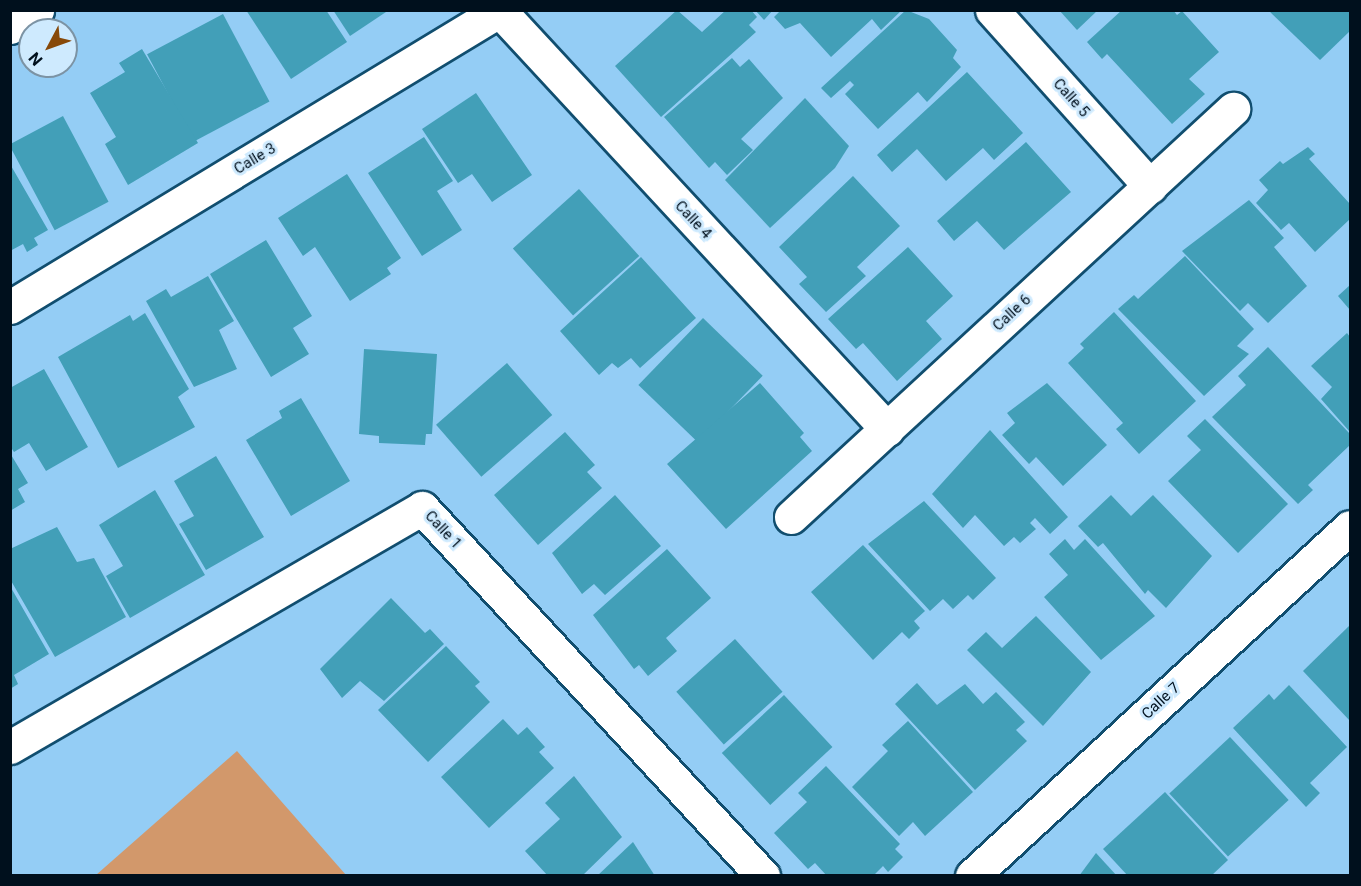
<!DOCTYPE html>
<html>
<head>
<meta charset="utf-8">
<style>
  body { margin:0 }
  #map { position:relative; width:1361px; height:886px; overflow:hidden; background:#94cdf5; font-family:Roboto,sans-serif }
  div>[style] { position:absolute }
  .green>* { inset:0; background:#d2986b }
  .building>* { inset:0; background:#429fb8; transform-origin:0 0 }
  .roads { filter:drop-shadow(2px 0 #114e6f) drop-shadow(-2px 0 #114e6f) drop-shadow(0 2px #114e6f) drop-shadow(0 -2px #114e6f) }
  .minor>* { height:33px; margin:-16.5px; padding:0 16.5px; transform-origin:16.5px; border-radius:16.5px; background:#fff }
  .tertiary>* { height:33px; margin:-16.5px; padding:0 16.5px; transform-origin:16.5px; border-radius:16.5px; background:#fff }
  span { translate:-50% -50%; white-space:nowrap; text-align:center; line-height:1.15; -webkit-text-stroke:6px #ceeafe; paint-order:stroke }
  .street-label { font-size:15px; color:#00101d }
  .frame { position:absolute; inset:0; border:12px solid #00101d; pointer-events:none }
  .north { position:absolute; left:18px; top:18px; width:60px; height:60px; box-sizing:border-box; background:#ceeafe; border:2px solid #7c93a4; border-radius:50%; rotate:229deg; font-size:16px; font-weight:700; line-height:24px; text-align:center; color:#00101d }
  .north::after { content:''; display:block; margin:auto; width:21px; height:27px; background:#874909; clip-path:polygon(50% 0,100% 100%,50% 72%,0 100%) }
</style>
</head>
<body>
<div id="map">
  <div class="green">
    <i style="clip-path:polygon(237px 751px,346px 875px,96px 875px)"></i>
  </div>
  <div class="building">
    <i style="clip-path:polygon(246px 10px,326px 10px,347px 42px,291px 79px)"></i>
    <i style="clip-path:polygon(333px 10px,389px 10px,350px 36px)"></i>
    <i style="clip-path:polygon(677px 10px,702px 32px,726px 10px,751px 10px,757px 17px,749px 25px,756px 32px,661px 117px,615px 66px)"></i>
    <i style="clip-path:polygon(755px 10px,773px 10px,764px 20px)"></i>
    <i style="clip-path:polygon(781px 10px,902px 10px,881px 30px,872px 19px,831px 57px,800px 23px,785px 29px,774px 17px)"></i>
    <i style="clip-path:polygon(906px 10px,929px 19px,957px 50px,953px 58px,961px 67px,927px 102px,918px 92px,878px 129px,845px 94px,854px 85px,850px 81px,831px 98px,821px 88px)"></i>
    <i style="clip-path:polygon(1059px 10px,1098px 10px,1077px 30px)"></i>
    <i style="clip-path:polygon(1122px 10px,1173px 10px,1177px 15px,1182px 11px,1219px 52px,1189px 79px,1205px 94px,1172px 124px,1107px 54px,1102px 59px,1087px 42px)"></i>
    <i style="clip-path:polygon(1268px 10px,1350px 10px,1350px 31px,1320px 60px)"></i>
    <i style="left:223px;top:14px;width:99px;height:86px;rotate:62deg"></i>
    <i style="clip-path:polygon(142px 49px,198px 143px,128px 185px,105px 144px,116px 137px,90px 93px,125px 72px,119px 63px)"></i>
    <i style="clip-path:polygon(732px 58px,740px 67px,749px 59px,783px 98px,741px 139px,753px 150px,727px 175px,715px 162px,709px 168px,664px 117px)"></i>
    <i style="clip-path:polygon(967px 72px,1023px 133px,994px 160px,983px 148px,946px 181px,917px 149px,892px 172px,877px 155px)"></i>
    <i style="clip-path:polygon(476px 93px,532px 175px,492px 202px,472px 174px,458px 183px,422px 129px)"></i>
    <i style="clip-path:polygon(805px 98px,849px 146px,835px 168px,770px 228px,725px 180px)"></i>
    <i style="left:63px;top:116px;width:97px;height:61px;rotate:62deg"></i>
    <i style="clip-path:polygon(424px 137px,453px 181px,437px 191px,462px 230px,422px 256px,368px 173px)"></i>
    <i style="clip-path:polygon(1026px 142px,1071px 192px,1004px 250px,977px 221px,954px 241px,937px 221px)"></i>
    <i style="clip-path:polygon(1308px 147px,1315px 154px,1309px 159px,1350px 204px,1350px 219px,1315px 252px,1289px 223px,1281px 230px,1256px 203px,1268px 190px,1259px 180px,1280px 161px,1283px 164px)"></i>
    <i style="clip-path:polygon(10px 164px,48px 230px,34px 238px,38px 245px,27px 252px,23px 244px,10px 251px)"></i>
    <i style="clip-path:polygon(347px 174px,401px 258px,387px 268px,391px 274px,350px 301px,315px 247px,303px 256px,278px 218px)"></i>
    <i style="clip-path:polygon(853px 176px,900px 226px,857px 267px,866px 276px,826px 312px,799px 284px,807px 277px,779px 247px)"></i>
    <i style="left:579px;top:189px;width:90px;height:89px;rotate:48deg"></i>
    <i style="clip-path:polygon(1249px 200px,1284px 238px,1274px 247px,1307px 286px,1268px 323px,1248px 303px,1240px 311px,1182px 251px)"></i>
    <i style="clip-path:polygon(266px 240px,312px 316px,293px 328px,309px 354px,271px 377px,210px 274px)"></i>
    <i style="clip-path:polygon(908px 247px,953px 296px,926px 321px,942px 339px,897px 381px,863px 343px,856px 349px,828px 319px)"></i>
    <i style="clip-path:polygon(1185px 256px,1254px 329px,1237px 346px,1249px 354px,1204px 396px,1118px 309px,1134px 295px,1138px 299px)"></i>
    <i style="clip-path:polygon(641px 257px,696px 318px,640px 368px,631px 358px,618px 368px,612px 363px,599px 375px,560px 331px)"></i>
    <i style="clip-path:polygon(208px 276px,234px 321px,219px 330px,237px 369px,194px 387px,146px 301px,166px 289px,171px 297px)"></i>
    <i style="clip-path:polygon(1350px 285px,1350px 310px,1338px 296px)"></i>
    <i style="clip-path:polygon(1114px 312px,1196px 401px,1139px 454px,1116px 429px,1123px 423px,1068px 363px,1084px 348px,1080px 344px)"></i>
    <i style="clip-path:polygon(145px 313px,189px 389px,178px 397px,195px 427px,118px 468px,58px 357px,130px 315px,133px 321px)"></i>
    <i style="left:703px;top:318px;width:83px;height:93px;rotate:44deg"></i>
    <i style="clip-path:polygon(1347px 333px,1350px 337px,1350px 432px,1321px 399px,1332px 387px,1311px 366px)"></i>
    <i style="clip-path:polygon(1268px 347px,1350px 434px,1350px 445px,1308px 485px,1313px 490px,1298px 504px,1212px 417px,1246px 385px,1238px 376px)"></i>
    <i style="clip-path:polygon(364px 349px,437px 354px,432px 434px,426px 434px,425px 445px,379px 443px,379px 436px,359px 434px)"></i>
    <i style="left:507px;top:363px;width:69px;height:94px;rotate:49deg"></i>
    <i style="clip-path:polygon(44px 369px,88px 447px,46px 471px,29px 443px,14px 452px,10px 446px,10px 388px)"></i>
    <i style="clip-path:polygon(760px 383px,804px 433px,800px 437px,812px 451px,726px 529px,667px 464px)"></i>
    <i style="clip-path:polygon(1047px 383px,1107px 445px,1063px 486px,1036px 457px,1029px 464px,1002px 435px,1015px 423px,1007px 413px)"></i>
    <i style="clip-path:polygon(301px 398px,350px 481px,291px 516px,246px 440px,282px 418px,279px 411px)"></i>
    <i style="clip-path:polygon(1205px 419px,1288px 504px,1238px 553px,1168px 481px,1201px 450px,1187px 436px)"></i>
    <i style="clip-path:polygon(990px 430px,1068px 517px,1050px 534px,1035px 518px,1030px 523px,1036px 529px,1020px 543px,1014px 537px,1004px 546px,975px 515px,963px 528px,932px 494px)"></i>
    <i style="clip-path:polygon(565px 432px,595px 465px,587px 472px,602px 488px,538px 545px,494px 495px)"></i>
    <i style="clip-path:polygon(10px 453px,28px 483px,18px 489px,25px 502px,10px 511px)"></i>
    <i style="clip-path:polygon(216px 456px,264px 537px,206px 570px,179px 524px,194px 516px,174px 481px)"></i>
    <i style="clip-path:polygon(155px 490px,205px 575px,130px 618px,106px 576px,123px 566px,99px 525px)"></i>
    <i style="clip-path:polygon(615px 495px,661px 546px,605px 595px,594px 584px,582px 594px,552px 553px)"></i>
    <i style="clip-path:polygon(1111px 495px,1131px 516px,1153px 495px,1212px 556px,1166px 608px,1148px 590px,1145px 594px,1103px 543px,1098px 547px,1078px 526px)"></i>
    <i style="clip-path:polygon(924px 501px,996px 578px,973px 600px,968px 595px,953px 609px,943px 599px,930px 611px,868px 544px)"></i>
    <i style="clip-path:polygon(57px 527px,77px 562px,94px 558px,126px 617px,55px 657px,10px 579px,10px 549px)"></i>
    <i style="clip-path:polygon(1065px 539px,1074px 550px,1085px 539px,1155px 616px,1101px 660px,1044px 597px,1068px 575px,1049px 554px)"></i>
    <i style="clip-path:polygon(863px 545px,925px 611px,914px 621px,920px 628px,909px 639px,902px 632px,873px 660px,811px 592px)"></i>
    <i style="clip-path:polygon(667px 549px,711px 598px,666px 638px,677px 651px,648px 676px,639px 665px,634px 669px,593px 615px)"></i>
    <i style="clip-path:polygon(10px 586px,49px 654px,14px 675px,18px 684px,10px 689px)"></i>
    <i style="clip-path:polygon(391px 598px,425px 633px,430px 629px,444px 644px,384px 701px,360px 681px,342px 698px,320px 669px)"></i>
    <i style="clip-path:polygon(1036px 616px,1091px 672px,1043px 726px,967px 650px,986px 632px,1002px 648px)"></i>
    <i style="clip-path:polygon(1350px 625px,1350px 721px,1303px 671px)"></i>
    <i style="left:735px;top:639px;width:71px;height:79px;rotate:48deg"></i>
    <i style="clip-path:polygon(446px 646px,480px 682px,475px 686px,490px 702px,428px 762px,378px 710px)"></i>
    <i style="clip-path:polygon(917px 683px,937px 705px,965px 684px,983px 704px,996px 692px,1025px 722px,1016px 730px,1027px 741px,975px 790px,895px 704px)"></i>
    <i style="clip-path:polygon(1289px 685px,1347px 747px,1310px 783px,1320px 793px,1306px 807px,1233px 728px,1269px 694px,1274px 700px)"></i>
    <i style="left:784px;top:695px;width:71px;height:85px;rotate:47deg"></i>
    <i style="clip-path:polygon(503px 719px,518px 735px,527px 727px,545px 747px,539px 752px,554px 768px,489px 828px,441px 777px)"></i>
    <i style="clip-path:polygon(908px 721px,973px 792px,925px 836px,913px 822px,899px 836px,852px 787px,888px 751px,882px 745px)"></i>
    <i style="left:1230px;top:737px;width:86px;height:83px;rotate:47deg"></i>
    <i style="clip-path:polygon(826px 766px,900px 844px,895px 849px,903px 857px,888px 872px,883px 866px,873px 876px,827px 876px,815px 863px,808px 869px,774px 833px,807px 802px,798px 793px)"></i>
    <i style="clip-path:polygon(574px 776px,622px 837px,582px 876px,548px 876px,525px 851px,560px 819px,545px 803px)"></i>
    <i style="clip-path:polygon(1165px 792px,1228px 860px,1211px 876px,1128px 876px,1103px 849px)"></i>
    <i style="clip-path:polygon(633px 842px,655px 876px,597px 876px)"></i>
    <i style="clip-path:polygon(1096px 853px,1117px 876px,1079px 876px)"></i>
  </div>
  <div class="roads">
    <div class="minor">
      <i style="left:992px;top:10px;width:237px;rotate:48.1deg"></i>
      <i style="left:500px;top:11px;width:570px;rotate:47.21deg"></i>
      <i style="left:10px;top:307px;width:573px;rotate:-31.22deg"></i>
      <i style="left:791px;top:517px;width:602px;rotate:-42.71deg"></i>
      <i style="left:10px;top:747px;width:476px;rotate:-30.1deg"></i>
      <i style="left:422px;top:508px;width:502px;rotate:47.18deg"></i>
      <i style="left:972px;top:876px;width:514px;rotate:-42.72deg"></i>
    </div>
    <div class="tertiary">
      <i style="left:10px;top:27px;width:32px;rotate:-32deg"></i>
    </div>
  </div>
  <div class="street-label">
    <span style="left:1071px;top:98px;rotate:48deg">Calle 5</span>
    <span style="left:255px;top:159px;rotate:-31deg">Calle 3</span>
    <span style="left:693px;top:220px;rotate:47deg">Calle 4</span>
    <span style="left:1012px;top:313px;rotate:-43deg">Calle 6</span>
    <span style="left:443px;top:530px;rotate:47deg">Calle 1</span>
    <span style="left:1161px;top:701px;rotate:-43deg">Calle 7</span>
  </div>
  <div class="frame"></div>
  <div class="north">N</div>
</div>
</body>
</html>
